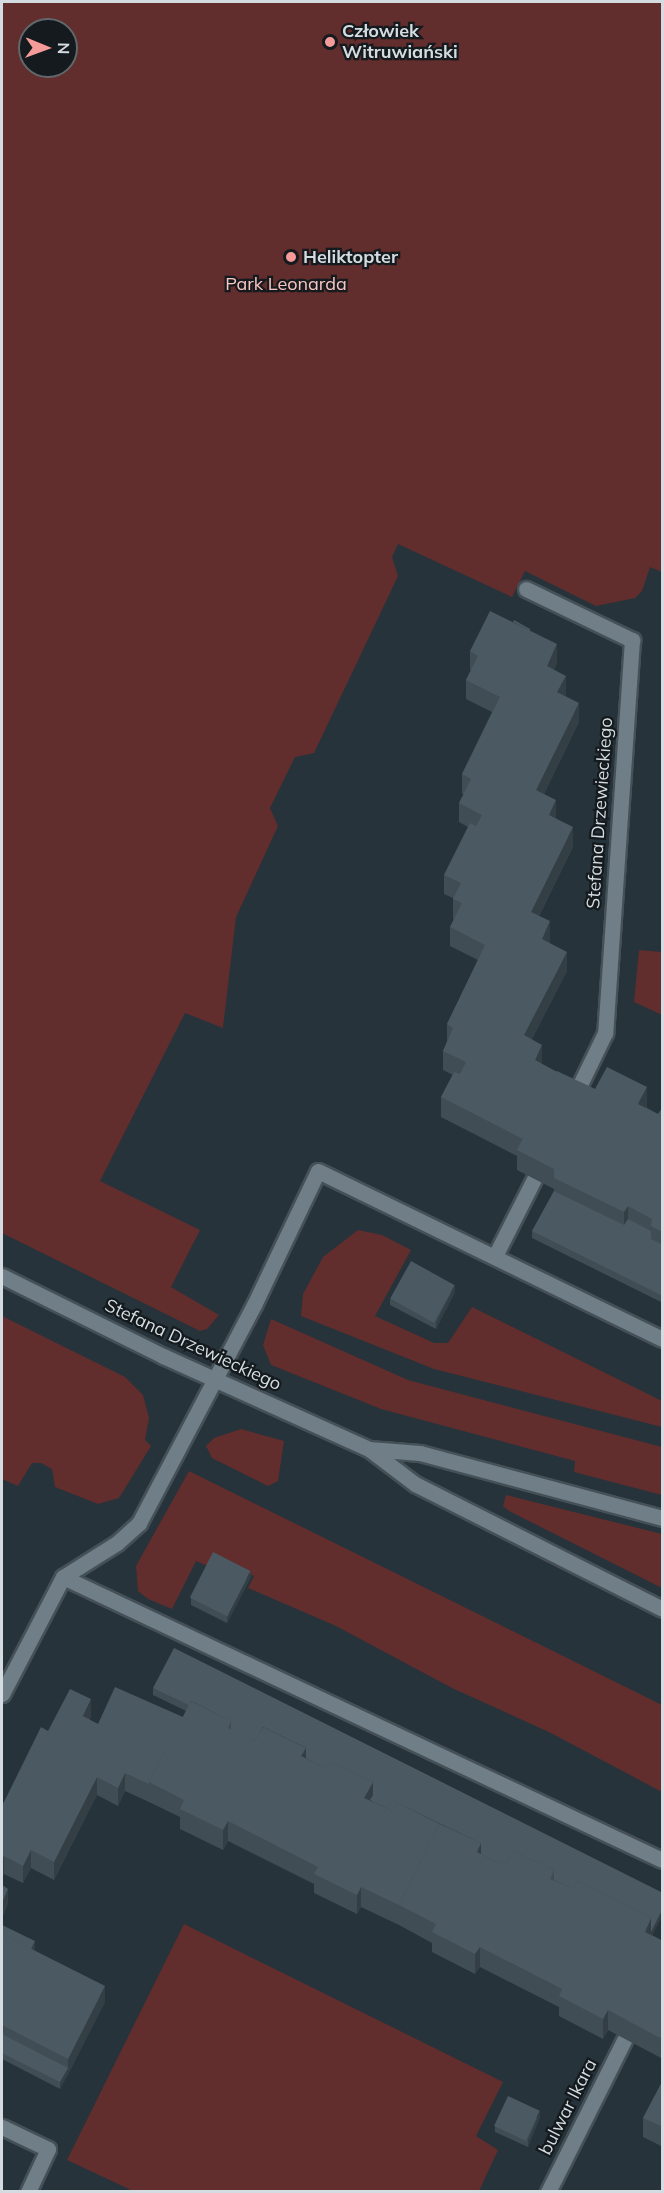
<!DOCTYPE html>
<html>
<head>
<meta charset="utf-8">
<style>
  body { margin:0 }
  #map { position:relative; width:664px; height:2193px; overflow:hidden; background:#26333b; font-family:Mulish,sans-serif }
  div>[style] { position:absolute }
  .green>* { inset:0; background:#612d2d }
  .roads { filter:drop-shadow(2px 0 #455057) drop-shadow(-2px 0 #455057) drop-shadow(0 2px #455057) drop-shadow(0 -2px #455057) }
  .minor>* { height:15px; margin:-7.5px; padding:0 7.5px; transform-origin:7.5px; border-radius:7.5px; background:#6f7e87 }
  .wall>* { inset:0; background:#404d54 }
  .shaded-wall>* { inset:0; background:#343e45 }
  .building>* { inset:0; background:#4b5962; transform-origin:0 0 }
  .dots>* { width:16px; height:16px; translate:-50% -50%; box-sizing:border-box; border:3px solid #141a1d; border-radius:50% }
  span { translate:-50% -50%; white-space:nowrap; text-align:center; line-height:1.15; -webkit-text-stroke:4.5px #141a1d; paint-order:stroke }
  .poi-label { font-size:18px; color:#d4dce1; font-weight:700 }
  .left { translate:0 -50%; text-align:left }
  .park-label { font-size:18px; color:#fbc4c1 }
  .street-label { font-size:18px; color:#d4dce1 }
  .frame { position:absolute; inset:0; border:3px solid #d4dce1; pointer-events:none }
  .north { position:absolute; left:18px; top:18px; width:60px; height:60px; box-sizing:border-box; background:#141a1d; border:2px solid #61686b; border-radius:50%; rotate:91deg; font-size:16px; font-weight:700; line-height:24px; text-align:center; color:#d4dce1 }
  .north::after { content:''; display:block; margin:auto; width:21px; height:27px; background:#f59b99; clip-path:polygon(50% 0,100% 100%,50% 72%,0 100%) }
</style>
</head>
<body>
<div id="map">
  <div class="green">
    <i style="clip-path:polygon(evenodd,2px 2px,662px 2px,662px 572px,650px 567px,642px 591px,635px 598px,596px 606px,525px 571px,512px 597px,398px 544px,392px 557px,398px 576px,314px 753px,295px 757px,270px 808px,278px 826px,236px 917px,223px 1028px,185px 1013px,100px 1181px,200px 1230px,171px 1287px,219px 1315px,207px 1329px,200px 1331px,2px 1233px,2px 2px,30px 30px,66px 30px,66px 66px,30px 66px,30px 30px)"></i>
    <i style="clip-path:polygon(639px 950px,662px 952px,662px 1015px,634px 1002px)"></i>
    <i style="clip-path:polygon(358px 1230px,382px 1235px,411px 1250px,375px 1316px,434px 1343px,448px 1343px,472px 1307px,662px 1401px,662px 1427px,434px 1369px,301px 1316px,303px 1294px,323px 1257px)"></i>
    <i style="clip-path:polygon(2px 1316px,125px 1377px,143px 1395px,149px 1418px,145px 1440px,151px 1446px,119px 1498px,98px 1504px,55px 1487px,52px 1469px,41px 1463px,32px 1463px,18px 1486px,2px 1479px)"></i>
    <i style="clip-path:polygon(271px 1319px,408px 1380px,662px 1447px,662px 1495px,574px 1472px,575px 1461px,381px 1409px,271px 1365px,263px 1345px)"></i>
    <i style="clip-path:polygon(241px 1429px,284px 1441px,278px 1481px,268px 1486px,212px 1458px,206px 1446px,214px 1438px)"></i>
    <i style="clip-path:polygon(189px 1471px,662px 1705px,662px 1792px,551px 1733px,452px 1688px,336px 1626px,248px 1588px,254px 1576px,214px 1556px,208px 1566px,196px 1561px,172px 1609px,148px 1599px,138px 1591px,136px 1566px)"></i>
    <i style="clip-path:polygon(506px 1495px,662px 1534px,662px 1588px,509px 1511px,503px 1506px)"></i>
    <i style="clip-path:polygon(184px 1924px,503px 2082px,476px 2136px,498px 2150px,479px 2191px,133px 2191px,67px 2160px)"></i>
  </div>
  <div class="roads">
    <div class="minor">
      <i style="left:526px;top:589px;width:118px;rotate:25.7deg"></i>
      <i style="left:632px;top:640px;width:394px;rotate:93.9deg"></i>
      <i style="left:605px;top:1033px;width:73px;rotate:115.9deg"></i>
      <i style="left:495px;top:1256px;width:86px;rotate:-63.1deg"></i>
      <i style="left:2px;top:1276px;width:180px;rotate:26.4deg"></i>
      <i style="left:163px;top:1356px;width:226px;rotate:24.3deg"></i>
      <i style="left:369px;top:1449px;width:58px;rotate:37.3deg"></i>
      <i style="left:415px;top:1484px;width:277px;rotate:26.8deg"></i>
      <i style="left:369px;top:1449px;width:51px;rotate:4.5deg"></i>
      <i style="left:420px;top:1453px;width:251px;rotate:15deg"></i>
      <i style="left:63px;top:1577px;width:662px;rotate:25.29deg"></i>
      <i style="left:2px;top:1694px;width:132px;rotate:-62.5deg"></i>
      <i style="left:63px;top:1577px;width:64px;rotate:-32.2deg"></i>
      <i style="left:117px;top:1543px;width:30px;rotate:-42deg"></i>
      <i style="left:139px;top:1523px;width:246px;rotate:-62.2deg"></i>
      <i style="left:254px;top:1305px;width:148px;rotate:-64.5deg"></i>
      <i style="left:318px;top:1171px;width:383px;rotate:26deg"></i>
      <i style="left:2px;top:2127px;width:51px;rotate:25.6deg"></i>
      <i style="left:48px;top:2149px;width:47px;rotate:114.9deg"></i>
      <i style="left:548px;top:2192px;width:170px;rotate:-63.4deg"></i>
    </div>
  </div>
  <div class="wall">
    <i style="clip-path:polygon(530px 631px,557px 663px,554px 670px,566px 695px,565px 696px,579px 722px,544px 794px,556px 818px,573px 847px,539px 916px,550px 941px,549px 943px,567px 971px,532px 1039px,542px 1064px,557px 1072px,595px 1089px,647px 1106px,647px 1108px,658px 1114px,663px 1107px,663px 1303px,532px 1238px,532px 1231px,554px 1191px,554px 1189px,517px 1170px,517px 1156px,441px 1117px,441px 1097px,453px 1075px,443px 1070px,443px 1051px,447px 1042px,447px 1024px,478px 960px,450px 946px,450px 927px,454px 919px,453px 919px,453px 898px,444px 894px,444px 875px,468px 827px,459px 822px,459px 803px,464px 794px,462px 794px,462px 774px,492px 712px,466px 699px,466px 680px,471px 670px,470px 670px,470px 651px)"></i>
    <i style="clip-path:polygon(455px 1292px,436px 1329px,390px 1305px,390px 1299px)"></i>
    <i style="clip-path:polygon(251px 1577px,227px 1623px,191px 1605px,191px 1598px)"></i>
    <i style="clip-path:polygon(153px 1688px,663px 1893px,663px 1914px,652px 1935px,663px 1941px,663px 2059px,608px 2030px,603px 2039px,559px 2016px,559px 2007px,480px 1967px,475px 1974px,432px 1952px,432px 1943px,399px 1925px,361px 1907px,357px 1914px,314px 1893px,314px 1884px,228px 1841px,223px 1850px,180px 1829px,180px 1817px,149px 1802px,125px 1791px,118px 1806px,97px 1795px,54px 1880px,31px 1868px,23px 1883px,4px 1874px,3px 1804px,48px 1731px,91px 1717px,89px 1720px,98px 1724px,183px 1717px,186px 1711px,153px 1695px)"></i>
    <i style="clip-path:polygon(2px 1925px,35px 1947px,34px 1950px,105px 2002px,60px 2089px,2px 2059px)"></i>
    <i style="clip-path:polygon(663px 2080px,663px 2147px,643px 2137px,643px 2118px)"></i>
    <i style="clip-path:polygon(540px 2117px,528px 2147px,495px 2132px,495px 2126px)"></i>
  </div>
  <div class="shaded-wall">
    <i style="clip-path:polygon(557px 644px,557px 663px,547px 685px,547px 666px)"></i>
    <i style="clip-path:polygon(566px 676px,566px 695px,557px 712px,557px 692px)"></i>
    <i style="clip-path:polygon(579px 703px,579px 722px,536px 810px,536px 790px)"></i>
    <i style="clip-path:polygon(556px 800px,556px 820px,549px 815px)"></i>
    <i style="clip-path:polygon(573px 827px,573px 847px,531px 931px,531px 912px)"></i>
    <i style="clip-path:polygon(550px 921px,550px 941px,542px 958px,542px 939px)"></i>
    <i style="clip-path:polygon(567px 952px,567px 971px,524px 1054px,524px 1035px)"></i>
    <i style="clip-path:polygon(542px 1045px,542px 1064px,535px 1060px)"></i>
    <i style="clip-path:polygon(647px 1087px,647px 1106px,638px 1124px,638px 1104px)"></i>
    <i style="clip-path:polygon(628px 1206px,628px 1226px,624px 1232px,624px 1212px)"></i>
    <i style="clip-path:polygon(455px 1285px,455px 1292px,436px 1329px,436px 1322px)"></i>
    <i style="clip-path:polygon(251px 1571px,251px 1577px,227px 1623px,227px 1616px)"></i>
    <i style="clip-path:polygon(91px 1699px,91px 1717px,83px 1734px,83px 1716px)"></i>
    <i style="clip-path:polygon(306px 1748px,306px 1768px,301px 1756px)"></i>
    <i style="clip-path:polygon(125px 1773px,125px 1791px,118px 1806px,118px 1788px)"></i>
    <i style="clip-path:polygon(97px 1777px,97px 1795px,54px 1880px,54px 1862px)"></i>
    <i style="clip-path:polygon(373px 1782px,373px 1802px,364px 1798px)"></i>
    <i style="clip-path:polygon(228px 1821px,228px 1841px,223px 1850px,223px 1830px)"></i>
    <i style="clip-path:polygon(481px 1843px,481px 1863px,477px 1852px)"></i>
    <i style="clip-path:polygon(31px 1850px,31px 1868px,23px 1883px,23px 1866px)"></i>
    <i style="clip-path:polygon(4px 1856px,4px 1874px,2px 1879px,2px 1861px)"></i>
    <i style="clip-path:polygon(361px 1887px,361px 1907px,357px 1914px,357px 1895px)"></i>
    <i style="clip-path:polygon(8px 1889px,8px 1904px,2px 1919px,2px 1903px)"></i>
    <i style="clip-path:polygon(663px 1908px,663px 1914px,651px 1938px,645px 1932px,651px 1918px)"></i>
    <i style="clip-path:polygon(35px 1941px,35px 1947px,28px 1963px,28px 1956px)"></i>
    <i style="clip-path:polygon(480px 1947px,480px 1967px,475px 1974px,475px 1954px)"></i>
    <i style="clip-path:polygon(105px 1986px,105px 2002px,68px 2075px,68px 2059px)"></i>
    <i style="clip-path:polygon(608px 2010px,608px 2030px,603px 2039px,603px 2019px)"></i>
    <i style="clip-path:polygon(68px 2068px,68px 2075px,60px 2089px,60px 2082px)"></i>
    <i style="clip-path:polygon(540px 2111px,540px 2117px,528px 2147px,528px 2140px)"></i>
  </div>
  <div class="building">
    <i style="clip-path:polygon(490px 611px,557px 644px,547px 666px,566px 676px,557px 692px,579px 703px,536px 790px,556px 800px,549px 815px,573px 827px,531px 912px,550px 921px,542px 939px,567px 952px,524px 1035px,542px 1045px,535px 1060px,557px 1072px,523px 1139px,441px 1097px,454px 1072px,460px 1074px,466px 1062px,443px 1051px,453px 1028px,447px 1024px,485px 945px,450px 927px,462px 903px,453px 899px,461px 883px,444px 875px,470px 823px,476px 826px,482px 815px,459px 803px,471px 779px,462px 774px,500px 697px,466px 680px,478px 656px,470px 651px)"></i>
    <i style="clip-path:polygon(514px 620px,530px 629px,530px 631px,513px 622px)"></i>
    <i style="clip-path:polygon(607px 1067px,647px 1087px,638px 1104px,658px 1114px,663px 1107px,663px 1232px,651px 1226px,652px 1219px,628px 1206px,624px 1212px,554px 1178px,554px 1169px,517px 1150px,557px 1071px,595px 1089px)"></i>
    <i style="clip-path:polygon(554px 1191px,624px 1225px,628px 1219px,651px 1231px,651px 1239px,663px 1245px,663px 1296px,532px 1231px)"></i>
    <i style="left:411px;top:1261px;width:50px;height:43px;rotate:29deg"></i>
    <i style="left:213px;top:1552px;width:42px;height:51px;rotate:27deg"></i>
    <i style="clip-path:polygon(174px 1648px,663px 1893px,663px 1908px,651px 1932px,651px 1918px,577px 1881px,574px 1889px,554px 1880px,554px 1870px,513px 1851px,504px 1866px,481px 1854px,481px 1843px,398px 1803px,393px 1811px,370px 1800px,373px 1795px,373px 1782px,331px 1762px,327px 1769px,306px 1758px,306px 1748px,263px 1727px,255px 1741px,231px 1730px,231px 1721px,191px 1701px,189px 1705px,153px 1688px)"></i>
    <i style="clip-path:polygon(115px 1687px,183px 1717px,149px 1782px,149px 1784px,125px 1773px,118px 1788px,97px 1777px,54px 1862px,31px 1850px,23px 1866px,4px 1856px,2px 1861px,2px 1803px,3px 1804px,41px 1727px,48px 1731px,70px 1689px,91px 1699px,83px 1716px,98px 1724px)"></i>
    <i style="clip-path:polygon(191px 1701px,231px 1721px,228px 1728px,255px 1741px,263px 1727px,306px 1748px,301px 1756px,327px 1769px,331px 1762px,373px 1782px,364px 1798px,393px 1811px,398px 1803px,439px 1824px,399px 1905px,361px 1887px,357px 1895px,314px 1874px,318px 1867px,228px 1821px,223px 1830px,180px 1809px,184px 1800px,149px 1782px)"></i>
    <i style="clip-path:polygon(439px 1824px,481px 1843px,477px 1852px,504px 1866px,513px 1851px,554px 1870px,550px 1879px,574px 1889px,577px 1881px,651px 1918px,645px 1932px,663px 1941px,663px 2032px,660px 2038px,608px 2010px,603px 2019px,559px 1996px,562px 1989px,480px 1947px,475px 1954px,432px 1932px,436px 1924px,399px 1905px)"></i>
    <i style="clip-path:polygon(2px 1885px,8px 1889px,2px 1903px)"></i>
    <i style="clip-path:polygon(2px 1925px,35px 1941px,31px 1949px,2px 1934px)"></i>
    <i style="clip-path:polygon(2px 1934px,105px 1986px,68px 2059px,2px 2025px)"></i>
    <i style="clip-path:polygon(2px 2034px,68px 2068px,60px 2082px,2px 2053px)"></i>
    <i style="clip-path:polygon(663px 2080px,663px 2127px,643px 2118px)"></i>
    <i style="left:508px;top:2096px;width:35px;height:33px;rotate:25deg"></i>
  </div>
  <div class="dots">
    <i style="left:330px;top:42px;background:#f59b99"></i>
    <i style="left:291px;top:257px;background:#f59b99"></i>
  </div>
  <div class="poi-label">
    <span class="left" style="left:342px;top:42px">Człowiek<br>Witruwiański</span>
    <span class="left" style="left:303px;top:257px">Heliktopter</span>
  </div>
  <div class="park-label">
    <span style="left:286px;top:284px">Park Leonarda</span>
  </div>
  <div class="street-label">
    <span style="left:600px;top:813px;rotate:-86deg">Stefana Drzewieckiego</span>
    <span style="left:193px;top:1345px;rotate:25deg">Stefana Drzewieckiego</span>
    <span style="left:568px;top:2107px;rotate:-63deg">bulwar Ikara</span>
  </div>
  <div class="frame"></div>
  <div class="north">N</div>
</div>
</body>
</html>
